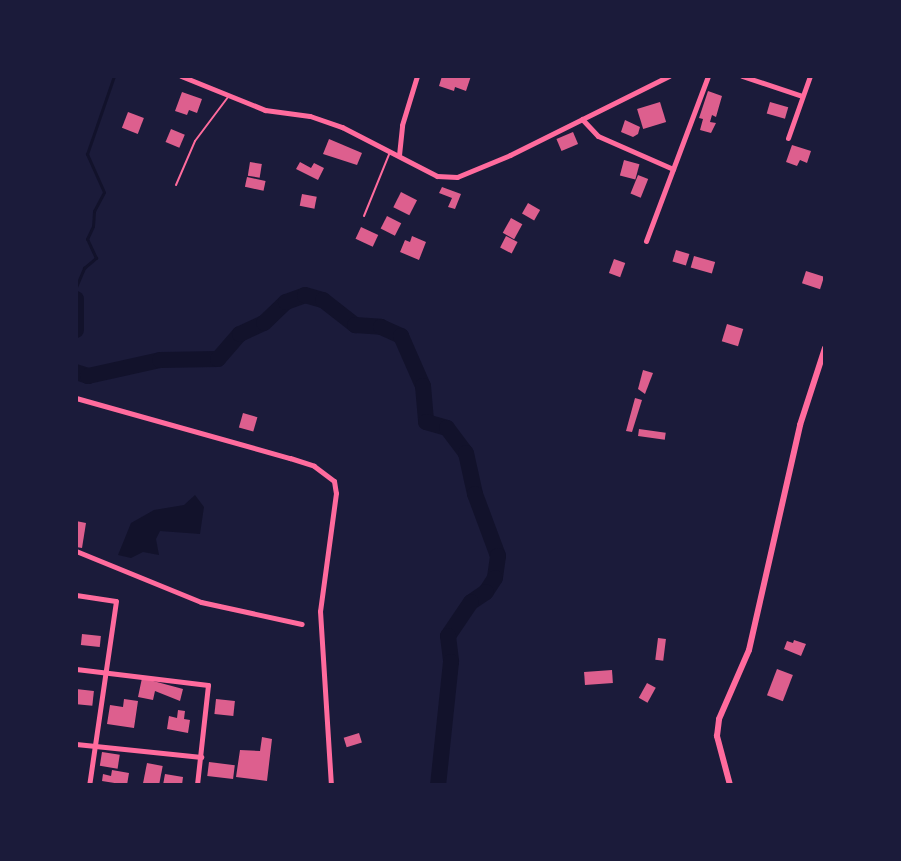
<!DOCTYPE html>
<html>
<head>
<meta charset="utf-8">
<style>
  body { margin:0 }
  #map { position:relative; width:901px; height:861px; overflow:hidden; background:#1b1b3a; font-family:"Noto Serif",serif }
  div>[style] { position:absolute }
  .water>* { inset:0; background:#12122b }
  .stream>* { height:3px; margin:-1.5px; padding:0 1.5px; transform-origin:1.5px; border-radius:1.5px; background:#12122b }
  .river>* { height:16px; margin:-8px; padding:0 8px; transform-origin:8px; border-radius:8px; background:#12122b }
  .building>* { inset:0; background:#dd5f8e; transform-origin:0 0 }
  .service>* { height:2px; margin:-1px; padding:0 1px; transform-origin:1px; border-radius:1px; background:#ff6b9d }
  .minor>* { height:5px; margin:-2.5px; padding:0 2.5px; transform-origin:2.5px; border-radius:2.5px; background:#ff6b9d }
  .tertiary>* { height:6px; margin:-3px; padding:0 3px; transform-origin:3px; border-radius:3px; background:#ff6b9d }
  span { translate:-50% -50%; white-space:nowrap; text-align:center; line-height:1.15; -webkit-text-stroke:8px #1b1b3a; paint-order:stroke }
  .frame { position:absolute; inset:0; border:78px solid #1b1b3a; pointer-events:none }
</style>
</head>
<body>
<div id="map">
  <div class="water">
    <i style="clip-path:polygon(195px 495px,204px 507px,200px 534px,160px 531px,156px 539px,159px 555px,143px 552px,131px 558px,118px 555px,131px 523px,154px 510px,184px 505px)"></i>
  </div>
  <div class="stream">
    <i style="left:76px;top:287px;width:21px;rotate:-67deg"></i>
    <i style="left:84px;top:268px;width:16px;rotate:-40deg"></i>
    <i style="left:96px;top:258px;width:21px;rotate:-115deg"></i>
    <i style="left:87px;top:239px;width:14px;rotate:-65deg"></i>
    <i style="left:93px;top:226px;width:15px;rotate:-86deg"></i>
    <i style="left:94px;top:211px;width:21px;rotate:-62deg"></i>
    <i style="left:104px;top:192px;width:42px;rotate:-114.1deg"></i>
    <i style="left:87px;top:154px;width:83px;rotate:-70.9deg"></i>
  </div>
  <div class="river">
    <i style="left:76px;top:299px;width:31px;rotate:90deg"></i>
    <i style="left:76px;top:372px;width:13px;rotate:18deg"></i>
    <i style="left:88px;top:376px;width:74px;rotate:-12.5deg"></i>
    <i style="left:160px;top:360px;width:58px;rotate:-1deg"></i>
    <i style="left:218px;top:359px;width:33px;rotate:-49deg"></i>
    <i style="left:240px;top:334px;width:26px;rotate:-25deg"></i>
    <i style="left:264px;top:323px;width:30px;rotate:-44deg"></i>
    <i style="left:286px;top:302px;width:20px;rotate:-20deg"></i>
    <i style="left:305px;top:295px;width:19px;rotate:16deg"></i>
    <i style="left:323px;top:300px;width:41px;rotate:38deg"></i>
    <i style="left:355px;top:325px;width:26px;rotate:4deg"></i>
    <i style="left:381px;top:327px;width:22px;rotate:24deg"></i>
    <i style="left:401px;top:336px;width:55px;rotate:66.3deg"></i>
    <i style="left:423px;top:386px;width:36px;rotate:85deg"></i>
    <i style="left:426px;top:422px;width:22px;rotate:16deg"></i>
    <i style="left:447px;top:428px;width:31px;rotate:53deg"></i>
    <i style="left:466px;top:453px;width:42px;rotate:77.6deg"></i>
    <i style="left:475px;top:494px;width:66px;rotate:69.6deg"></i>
    <i style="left:498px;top:556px;width:22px;rotate:98deg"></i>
    <i style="left:495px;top:578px;width:17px;rotate:123deg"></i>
    <i style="left:486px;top:592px;width:18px;rotate:146deg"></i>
    <i style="left:471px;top:602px;width:41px;rotate:124.1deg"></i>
    <i style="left:448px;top:636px;width:26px;rotate:83deg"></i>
    <i style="left:451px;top:662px;width:124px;rotate:96deg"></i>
  </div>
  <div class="building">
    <i style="clip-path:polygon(442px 76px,471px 76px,466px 91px,455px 87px,454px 91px,439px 86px)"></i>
    <i style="clip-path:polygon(708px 91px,722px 96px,716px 117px,712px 115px,710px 122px,716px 123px,711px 133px,700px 130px,703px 119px,699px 118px)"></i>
    <i style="clip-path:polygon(182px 92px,202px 99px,197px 113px,189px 110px,187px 115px,175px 111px)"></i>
    <i style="left:660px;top:102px;width:21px;height:24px;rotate:73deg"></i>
    <i style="left:770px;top:102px;width:19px;height:12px;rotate:16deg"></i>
    <i style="left:128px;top:112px;width:17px;height:17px;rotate:21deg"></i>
    <i style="clip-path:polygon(625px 120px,640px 127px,638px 134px,633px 137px,621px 132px)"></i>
    <i style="left:171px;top:129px;width:15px;height:14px;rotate:23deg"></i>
    <i style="left:573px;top:132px;width:13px;height:18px;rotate:67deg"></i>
    <i style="clip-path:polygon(329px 139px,362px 153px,357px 165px,323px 154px)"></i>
    <i style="clip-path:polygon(792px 145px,811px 151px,807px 163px,800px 160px,797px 166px,786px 162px)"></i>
    <i style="left:624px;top:160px;width:16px;height:16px;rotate:15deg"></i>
    <i style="left:250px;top:162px;width:12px;height:14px;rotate:9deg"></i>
    <i style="clip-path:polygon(300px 162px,311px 168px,314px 163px,324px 168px,318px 180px,296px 169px)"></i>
    <i style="left:638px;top:175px;width:11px;height:20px;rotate:22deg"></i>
    <i style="left:247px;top:177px;width:19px;height:10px;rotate:12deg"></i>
    <i style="clip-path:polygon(442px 187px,461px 194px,455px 209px,448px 207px,452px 198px,439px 193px)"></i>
    <i style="left:401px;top:192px;width:18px;height:17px;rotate:27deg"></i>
    <i style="left:302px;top:194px;width:15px;height:12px;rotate:11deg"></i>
    <i style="left:528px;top:203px;width:14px;height:12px;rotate:30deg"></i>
    <i style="left:387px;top:216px;width:16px;height:14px;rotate:27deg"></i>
    <i style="left:511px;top:218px;width:13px;height:17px;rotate:29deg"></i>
    <i style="left:361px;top:227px;width:19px;height:13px;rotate:25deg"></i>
    <i style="clip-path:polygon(412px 236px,426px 242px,419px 260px,400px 252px,405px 240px,410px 242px)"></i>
    <i style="left:506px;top:236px;width:13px;height:13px;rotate:27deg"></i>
    <i style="left:676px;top:250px;width:14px;height:12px;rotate:17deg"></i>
    <i style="left:694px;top:256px;width:22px;height:12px;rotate:16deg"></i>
    <i style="left:614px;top:259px;width:12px;height:15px;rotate:20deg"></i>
    <i style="left:806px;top:271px;width:19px;height:13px;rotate:18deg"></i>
    <i style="left:727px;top:324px;width:17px;height:18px;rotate:17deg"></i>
    <i style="clip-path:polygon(643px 370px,653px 373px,645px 394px,638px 389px)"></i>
    <i style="clip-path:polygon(635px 398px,642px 400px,632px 432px,626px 431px)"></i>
    <i style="left:243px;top:413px;width:15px;height:15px;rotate:16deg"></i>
    <i style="left:639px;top:429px;width:27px;height:7px;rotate:8deg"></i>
    <i style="clip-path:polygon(76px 521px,86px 523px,82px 548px,76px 547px)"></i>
    <i style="left:82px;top:634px;width:19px;height:11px;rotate:6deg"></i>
    <i style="left:658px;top:638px;width:8px;height:22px;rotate:7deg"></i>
    <i style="clip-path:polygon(794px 640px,806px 644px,801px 656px,784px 649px,787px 641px,793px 643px)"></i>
    <i style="left:777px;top:669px;width:17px;height:28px;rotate:21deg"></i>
    <i style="left:612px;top:670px;width:13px;height:28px;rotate:86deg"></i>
    <i style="clip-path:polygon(142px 678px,183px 689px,180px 701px,155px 691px,153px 700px,138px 697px)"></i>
    <i style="left:647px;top:683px;width:10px;height:17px;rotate:29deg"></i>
    <i style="left:76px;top:689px;width:18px;height:15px;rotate:6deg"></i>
    <i style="clip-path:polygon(124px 699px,138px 701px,134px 728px,107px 724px,110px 705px,123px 707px)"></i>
    <i style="left:216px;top:699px;width:19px;height:15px;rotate:6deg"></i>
    <i style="clip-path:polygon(178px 710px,185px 711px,184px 719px,190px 720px,188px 733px,167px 729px,169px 716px,177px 718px)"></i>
    <i style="left:359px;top:733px;width:10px;height:16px;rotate:73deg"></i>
    <i style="clip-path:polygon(262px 737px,272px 739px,267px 781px,236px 777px,240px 750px,260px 751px)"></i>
    <i style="left:102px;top:752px;width:18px;height:14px;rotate:9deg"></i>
    <i style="left:209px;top:762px;width:26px;height:14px;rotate:7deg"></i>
    <i style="left:147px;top:763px;width:16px;height:21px;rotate:11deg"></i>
    <i style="clip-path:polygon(112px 770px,129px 773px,127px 785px,102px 781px,103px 774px,111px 776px)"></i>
    <i style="clip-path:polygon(165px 774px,183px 777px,182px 785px,163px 785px)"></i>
  </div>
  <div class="service">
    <i style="left:176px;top:185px;width:48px;rotate:-66.6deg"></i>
    <i style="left:195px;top:141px;width:55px;rotate:-53.1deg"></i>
    <i style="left:364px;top:216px;width:69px;rotate:-67.9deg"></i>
  </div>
  <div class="minor">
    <i style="left:181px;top:76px;width:91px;rotate:22deg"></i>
    <i style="left:265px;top:110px;width:45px;rotate:7.6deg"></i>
    <i style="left:310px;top:116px;width:34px;rotate:19deg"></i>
    <i style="left:342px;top:127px;width:107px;rotate:27.3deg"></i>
    <i style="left:437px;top:176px;width:20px;rotate:3deg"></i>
    <i style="left:457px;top:177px;width:57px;rotate:-22.5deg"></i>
    <i style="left:510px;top:155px;width:178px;rotate:-26.4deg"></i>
    <i style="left:742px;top:76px;width:63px;rotate:18.4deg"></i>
    <i style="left:582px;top:119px;width:23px;rotate:47deg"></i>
    <i style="left:598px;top:136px;width:82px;rotate:23.7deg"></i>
    <i style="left:788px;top:138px;width:66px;rotate:-70.5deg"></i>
    <i style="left:399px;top:155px;width:30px;rotate:-84deg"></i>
    <i style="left:402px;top:125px;width:51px;rotate:-73deg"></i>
    <i style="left:646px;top:241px;width:176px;rotate:-69.4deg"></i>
    <i style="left:76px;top:398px;width:222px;rotate:15.7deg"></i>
    <i style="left:290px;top:458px;width:25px;rotate:18deg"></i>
    <i style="left:314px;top:466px;width:25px;rotate:37deg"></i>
    <i style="left:334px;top:481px;width:12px;rotate:81deg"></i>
    <i style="left:336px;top:493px;width:119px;rotate:97.7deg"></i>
    <i style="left:320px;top:611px;width:174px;rotate:86.4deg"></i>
    <i style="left:76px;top:551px;width:135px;rotate:22.2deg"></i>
    <i style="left:201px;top:602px;width:103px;rotate:12.3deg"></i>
    <i style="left:76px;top:595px;width:40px;rotate:8.5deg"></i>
    <i style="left:116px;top:601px;width:186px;rotate:98.3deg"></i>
    <i style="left:76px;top:669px;width:133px;rotate:6.9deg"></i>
    <i style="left:208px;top:685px;width:101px;rotate:96.3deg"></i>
    <i style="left:76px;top:744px;width:126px;rotate:5.9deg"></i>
  </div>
  <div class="tertiary">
    <i style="left:730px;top:785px;width:51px;rotate:-104.9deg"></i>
    <i style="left:717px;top:736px;width:17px;rotate:-83deg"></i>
    <i style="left:719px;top:719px;width:75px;rotate:-66.5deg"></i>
    <i style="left:749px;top:650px;width:231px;rotate:-77.2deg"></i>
    <i style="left:800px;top:425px;width:81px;rotate:-72deg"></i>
  </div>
  <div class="frame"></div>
</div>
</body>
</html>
